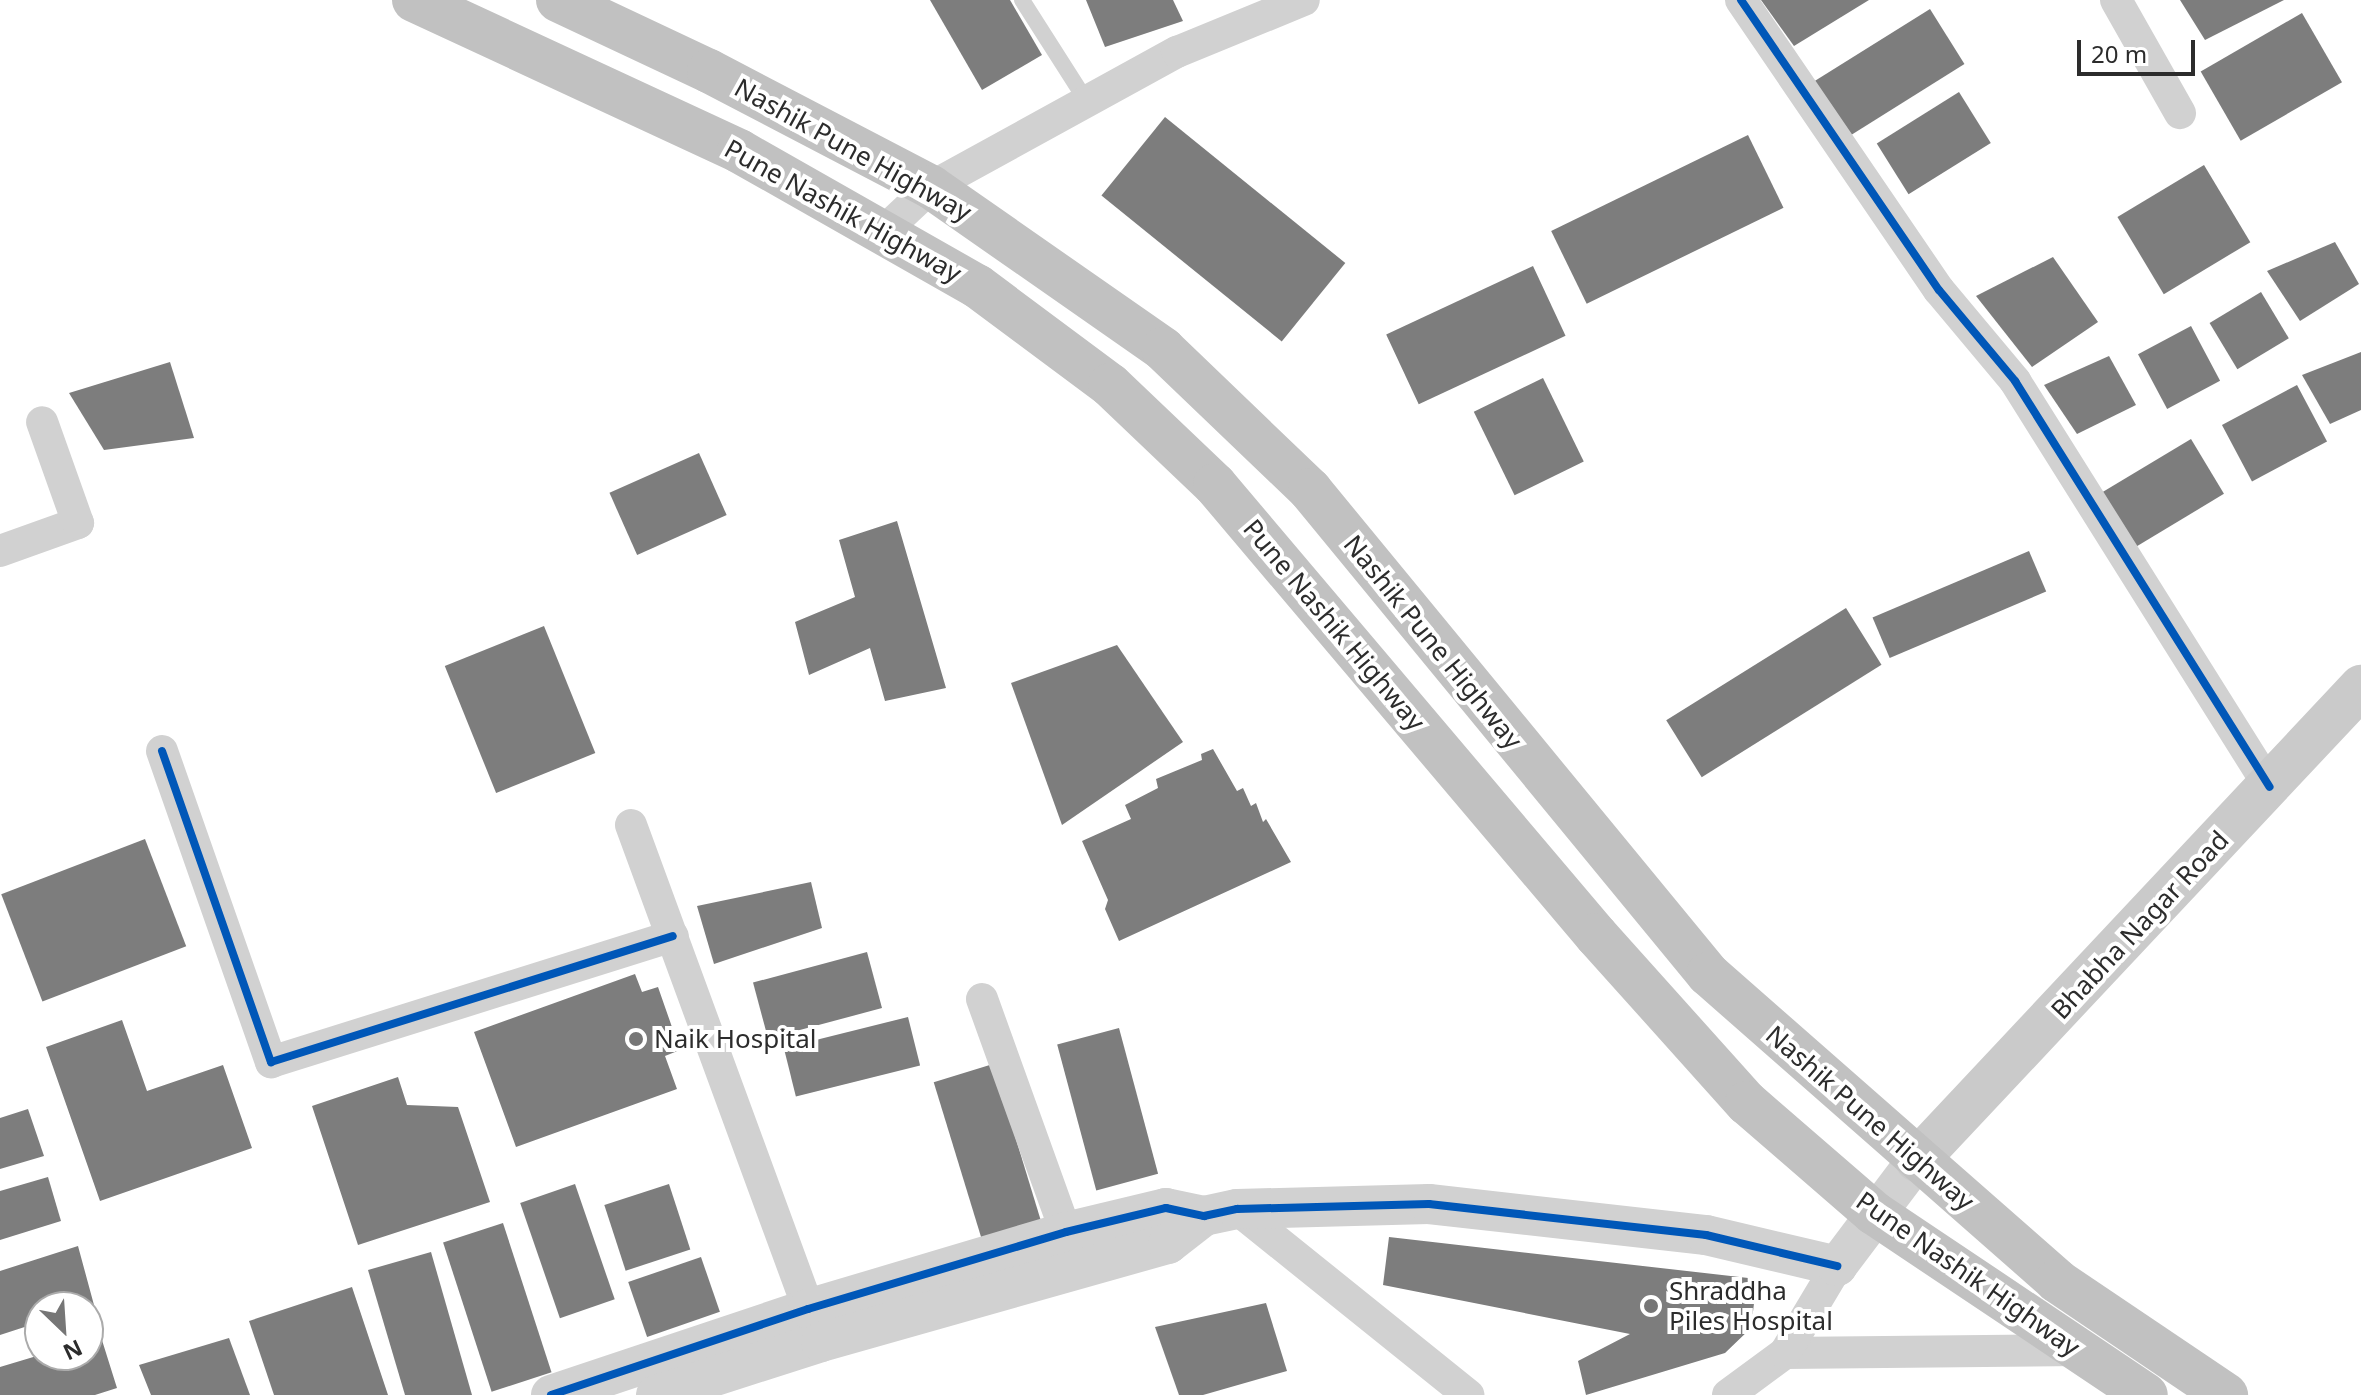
<!DOCTYPE html>
<html>
<head>
<meta charset="utf-8">
<style>
  body { margin:0 }
  #map { position:relative; width:2361px; height:1395px; overflow:hidden; background:#fff; font-family:"Noto Sans",sans-serif }
  div>[style] { position:absolute }
  .building>* { inset:0; background:#7d7d7d; transform-origin:0 0 }
  .service>* { height:16px; margin:-8px; padding:0 8px; transform-origin:8px; border-radius:8px; background:#d1d1d1 }
  .minor>* { height:32px; margin:-16px; padding:0 16px; transform-origin:16px; border-radius:16px; background:#d1d1d1 }
  .tertiary>* { height:40px; margin:-20px; padding:0 20px; transform-origin:20px; border-radius:20px; background:#d1d1d1 }
  .secondary>* { height:44px; margin:-22px; padding:0 22px; transform-origin:22px; border-radius:22px; background:#cacaca }
  .trunk>* { height:44px; margin:-22px; padding:0 22px; transform-origin:22px; border-radius:22px; background:#c1c1c1 }
  .cycleway>* { height:8px; margin:-4px; padding:0 4px; transform-origin:4px; border-radius:4px; background:#0057b8 }
  .dots>* { width:22px; height:22px; translate:-50% -50%; box-sizing:border-box; border:4px solid #fff; border-radius:50% }
  span { translate:-50% -50%; white-space:nowrap; text-align:center; line-height:1.15; -webkit-text-stroke:8px #fff; paint-order:stroke }
  .street-label { font-size:26px; color:#2c2c2c }
  .poi-label { font-size:26px; color:#2c2c2c }
  .left { translate:0 -50%; text-align:left }
  .north { position:absolute; left:24px; top:1291px; width:80px; height:80px; box-sizing:border-box; background:#fff; border:2px solid #ababab; border-radius:50%; rotate:155deg; font-size:22px; font-weight:700; line-height:32px; text-align:center; color:#2c2c2c }
  .north::after { content:''; display:block; margin:auto; width:28px; height:36px; background:#767676; clip-path:polygon(50% 0,100% 100%,50% 72%,0 100%) }
  .scale { position:absolute; left:2077px; top:40px; width:118px; height:36px; box-sizing:border-box; border:4px solid #2c2c2c; border-top:0; padding-left:10px; font-size:24px; line-height:28px; white-space:nowrap; color:#2c2c2c; -webkit-text-stroke:6px #fff; paint-order:stroke }
</style>
</head>
<body>
<div id="map">
  <div class="building">
    <i style="clip-path:polygon(930px 0,1010px 0,1042px 55px,982px 90px)"></i>
    <i style="clip-path:polygon(1086px 0,1173px 0,1183px 21px,1105px 47px)"></i>
    <i style="clip-path:polygon(1761px 0,1869px 0,1794px 46px)"></i>
    <i style="clip-path:polygon(2180px 0,2284px 0,2205px 40px)"></i>
    <i style="left:1930px;top:9px;width:65px;height:143px;rotate:58deg"></i>
    <i style="left:2302px;top:13px;width:80px;height:117px;rotate:60deg"></i>
    <i style="left:1959px;top:92px;width:60px;height:97px;rotate:58deg"></i>
    <i style="left:1165px;top:117px;width:232px;height:101px;rotate:39deg"></i>
    <i style="left:1748px;top:135px;width:81px;height:219px;rotate:64deg"></i>
    <i style="left:2204px;top:165px;width:90px;height:101px;rotate:59deg"></i>
    <i style="clip-path:polygon(2335px 242px,2359px 284px,2300px 321px,2267px 271px)"></i>
    <i style="clip-path:polygon(2053px 257px,2098px 322px,2032px 367px,1976px 296px)"></i>
    <i style="left:1533px;top:266px;width:77px;height:162px;rotate:65deg"></i>
    <i style="left:2261px;top:292px;width:54px;height:60px;rotate:59deg"></i>
    <i style="left:2191px;top:326px;width:62px;height:60px;rotate:62deg"></i>
    <i style="clip-path:polygon(2361px 352px,2361px 410px,2330px 424px,2302px 375px)"></i>
    <i style="clip-path:polygon(2109px 356px,2136px 405px,2077px 434px,2044px 385px)"></i>
    <i style="clip-path:polygon(170px 362px,194px 438px,104px 450px,69px 393px)"></i>
    <i style="left:1543px;top:378px;width:93px;height:77px;rotate:64deg"></i>
    <i style="left:2297px;top:385px;width:64px;height:85px;rotate:62deg"></i>
    <i style="left:2191px;top:439px;width:64px;height:105px;rotate:59deg"></i>
    <i style="left:699px;top:453px;width:68px;height:98px;rotate:66deg"></i>
    <i style="clip-path:polygon(897px 521px,946px 688px,885px 701px,870px 648px,809px 675px,795px 622px,855px 597px,839px 540px)"></i>
    <i style="left:2029px;top:551px;width:44px;height:170px;rotate:67deg"></i>
    <i style="left:1846px;top:608px;width:67px;height:212px;rotate:58deg"></i>
    <i style="left:544px;top:626px;width:137px;height:107px;rotate:68deg"></i>
    <i style="clip-path:polygon(1117px 645px,1183px 742px,1062px 825px,1011px 683px)"></i>
    <i style="clip-path:polygon(1213px 749px,1237px 791px,1243px 788px,1251px 806px,1256px 803px,1263px 822px,1266px 819px,1291px 862px,1119px 941px,1105px 909px,1108px 900px,1082px 841px,1131px 819px,1125px 805px,1158px 788px,1156px 779px,1202px 760px,1201px 754px)"></i>
    <i style="left:145px;top:839px;width:115px;height:154px;rotate:69deg"></i>
    <i style="clip-path:polygon(811px 882px,822px 928px,714px 964px,697px 906px)"></i>
    <i style="left:867px;top:952px;width:58px;height:118px;rotate:75deg"></i>
    <i style="clip-path:polygon(635px 974px,642px 992px,658px 987px,680px 1050px,665px 1056px,677px 1089px,516px 1147px,474px 1032px)"></i>
    <i style="left:908px;top:1017px;width:50px;height:128px;rotate:76deg"></i>
    <i style="clip-path:polygon(122px 1020px,147px 1091px,223px 1065px,252px 1148px,100px 1201px,46px 1047px)"></i>
    <i style="left:1119px;top:1028px;width:151px;height:64px;rotate:75deg"></i>
    <i style="left:993px;top:1064px;width:163px;height:62px;rotate:73deg"></i>
    <i style="clip-path:polygon(398px 1077px,407px 1105px,458px 1107px,490px 1202px,358px 1245px,312px 1106px)"></i>
    <i style="clip-path:polygon(28px 1109px,44px 1156px,0 1169px,0 1118px)"></i>
    <i style="clip-path:polygon(48px 1177px,61px 1221px,0 1240px,0 1191px)"></i>
    <i style="left:575px;top:1184px;width:122px;height:58px;rotate:71deg"></i>
    <i style="left:669px;top:1184px;width:69px;height:68px;rotate:72deg"></i>
    <i style="left:503px;top:1223px;width:157px;height:63px;rotate:72deg"></i>
    <i style="clip-path:polygon(1389px 1237px,1757px 1279px,1751px 1328px,1725px 1353px,1586px 1395px,1578px 1361px,1630px 1334px,1383px 1285px)"></i>
    <i style="clip-path:polygon(78px 1246px,94px 1305px,40px 1307px,40px 1322px,0 1335px,0 1271px)"></i>
    <i style="clip-path:polygon(431px 1252px,472px 1395px,405px 1395px,368px 1270px)"></i>
    <i style="left:701px;top:1257px;width:58px;height:77px;rotate:71deg"></i>
    <i style="clip-path:polygon(352px 1287px,388px 1395px,274px 1395px,249px 1321px)"></i>
    <i style="clip-path:polygon(1266px 1303px,1287px 1371px,1203px 1395px,1179px 1395px,1155px 1327px)"></i>
    <i style="clip-path:polygon(101px 1337px,117px 1388px,95px 1395px,0 1395px,0 1367px,40px 1355px,88px 1355px,88px 1341px)"></i>
    <i style="clip-path:polygon(229px 1338px,250px 1395px,151px 1395px,139px 1365px)"></i>
  </div>
  <div class="service">
    <i style="left:1022px;top:0;width:121px;rotate:57.5deg"></i>
  </div>
  <div class="minor">
    <i style="left:1741px;top:0;width:351px;rotate:55.7deg"></i>
    <i style="left:1939px;top:290px;width:119px;rotate:50.1deg"></i>
    <i style="left:2015px;top:381px;width:479px;rotate:57.9deg"></i>
    <i style="left:2116px;top:0;width:130px;rotate:60.5deg"></i>
    <i style="left:883px;top:232px;width:66px;rotate:-43.2deg"></i>
    <i style="left:931px;top:187px;width:281px;rotate:-28.8deg"></i>
    <i style="left:1177px;top:52px;width:137px;rotate:-22.3deg"></i>
    <i style="left:0;top:551px;width:83px;rotate:-19.7deg"></i>
    <i style="left:78px;top:523px;width:107px;rotate:-109.6deg"></i>
    <i style="left:162px;top:751px;width:330px;rotate:70.7deg"></i>
    <i style="left:271px;top:1062px;width:421px;rotate:-17.4deg"></i>
    <i style="left:631px;top:825px;width:540px;rotate:69.85deg"></i>
    <i style="left:982px;top:999px;width:248px;rotate:70.2deg"></i>
    <i style="left:1237px;top:1209px;width:297px;rotate:38.8deg"></i>
    <i style="left:1785px;top:1353px;width:294px;rotate:-0.6deg"></i>
    <i style="left:1728px;top:1395px;width:71px;rotate:-36.4deg"></i>
    <i style="left:1785px;top:1353px;width:101px;rotate:-59.1deg"></i>
  </div>
  <div class="tertiary">
    <i style="left:551px;top:1395px;width:271px;rotate:-18.5deg"></i>
    <i style="left:808px;top:1309px;width:269px;rotate:-16.6deg"></i>
    <i style="left:1066px;top:1232px;width:103px;rotate:-13.5deg"></i>
    <i style="left:1166px;top:1208px;width:39px;rotate:12deg"></i>
    <i style="left:1204px;top:1216px;width:34px;rotate:-12deg"></i>
    <i style="left:1237px;top:1209px;width:192px;rotate:-1.5deg"></i>
    <i style="left:1429px;top:1204px;width:279px;rotate:6.4deg"></i>
    <i style="left:1706px;top:1235px;width:135px;rotate:13.3deg"></i>
    <i style="left:1837px;top:1266px;width:133px;rotate:-53deg"></i>
    <i style="left:656px;top:1395px;width:173px;rotate:-17.8deg"></i>
    <i style="left:821px;top:1342px;width:361px;rotate:-15.8deg"></i>
    <i style="left:1168px;top:1244px;width:46px;rotate:-37.9deg"></i>
  </div>
  <div class="secondary">
    <i style="left:1917px;top:1160px;width:649px;rotate:-46.81deg"></i>
  </div>
  <div class="trunk">
    <i style="left:414px;top:0;width:358px;rotate:24.9deg"></i>
    <i style="left:739px;top:151px;width:274px;rotate:29.6deg"></i>
    <i style="left:977px;top:286px;width:166px;rotate:36.7deg"></i>
    <i style="left:1110px;top:385px;width:145px;rotate:43.6deg"></i>
    <i style="left:1215px;top:485px;width:590px;rotate:49.75deg"></i>
    <i style="left:1596px;top:935px;width:226px;rotate:48.1deg"></i>
    <i style="left:1747px;top:1103px;width:168px;rotate:40.9deg"></i>
    <i style="left:1874px;top:1213px;width:327px;rotate:33.8deg"></i>
    <i style="left:558px;top:0;width:167px;rotate:25.2deg"></i>
    <i style="left:709px;top:71px;width:250px;rotate:27.6deg"></i>
    <i style="left:931px;top:187px;width:283px;rotate:34.9deg"></i>
    <i style="left:1163px;top:349px;width:204px;rotate:43.8deg"></i>
    <i style="left:1310px;top:490px;width:627px;rotate:50.57deg"></i>
    <i style="left:1708px;top:974px;width:465px;rotate:41.3deg"></i>
    <i style="left:2057px;top:1281px;width:204px;rotate:34deg"></i>
  </div>
  <div class="cycleway">
    <i style="left:1741px;top:0;width:351px;rotate:55.7deg"></i>
    <i style="left:1939px;top:290px;width:119px;rotate:50.1deg"></i>
    <i style="left:2015px;top:381px;width:479px;rotate:57.9deg"></i>
    <i style="left:162px;top:751px;width:330px;rotate:70.7deg"></i>
    <i style="left:271px;top:1062px;width:421px;rotate:-17.4deg"></i>
    <i style="left:551px;top:1395px;width:271px;rotate:-18.5deg"></i>
    <i style="left:808px;top:1309px;width:269px;rotate:-16.6deg"></i>
    <i style="left:1066px;top:1232px;width:103px;rotate:-13.5deg"></i>
    <i style="left:1166px;top:1208px;width:39px;rotate:12deg"></i>
    <i style="left:1204px;top:1216px;width:34px;rotate:-12deg"></i>
    <i style="left:1237px;top:1209px;width:192px;rotate:-1.5deg"></i>
    <i style="left:1429px;top:1204px;width:279px;rotate:6.4deg"></i>
    <i style="left:1706px;top:1235px;width:135px;rotate:13.3deg"></i>
  </div>
  <div class="dots">
    <i style="left:636px;top:1039px;background:#767676"></i>
    <i style="left:1651px;top:1306px;background:#767676"></i>
  </div>
  <div class="street-label">
    <span style="left:853px;top:150px;rotate:29deg">Nashik Pune Highway</span>
    <span style="left:843px;top:211px;rotate:29deg">Pune Nashik Highway</span>
    <span style="left:1334px;top:625px;rotate:50deg">Pune Nashik Highway</span>
    <span style="left:1433px;top:642px;rotate:51deg">Nashik Pune Highway</span>
    <span style="left:2140px;top:925px;rotate:-47deg">Bhabha Nagar Road</span>
    <span style="left:1870px;top:1118px;rotate:41deg">Nashik Pune Highway</span>
    <span style="left:1968px;top:1274px;rotate:35deg">Pune Nashik Highway</span>
  </div>
  <div class="poi-label">
    <span class="left" style="left:654px;top:1039px">Naik Hospital</span>
    <span class="left" style="left:1669px;top:1306px">Shraddha<br>Piles Hospital</span>
  </div>
  <div class="north">N</div>
  <div class="scale">20 m</div>
</div>
</body>
</html>
